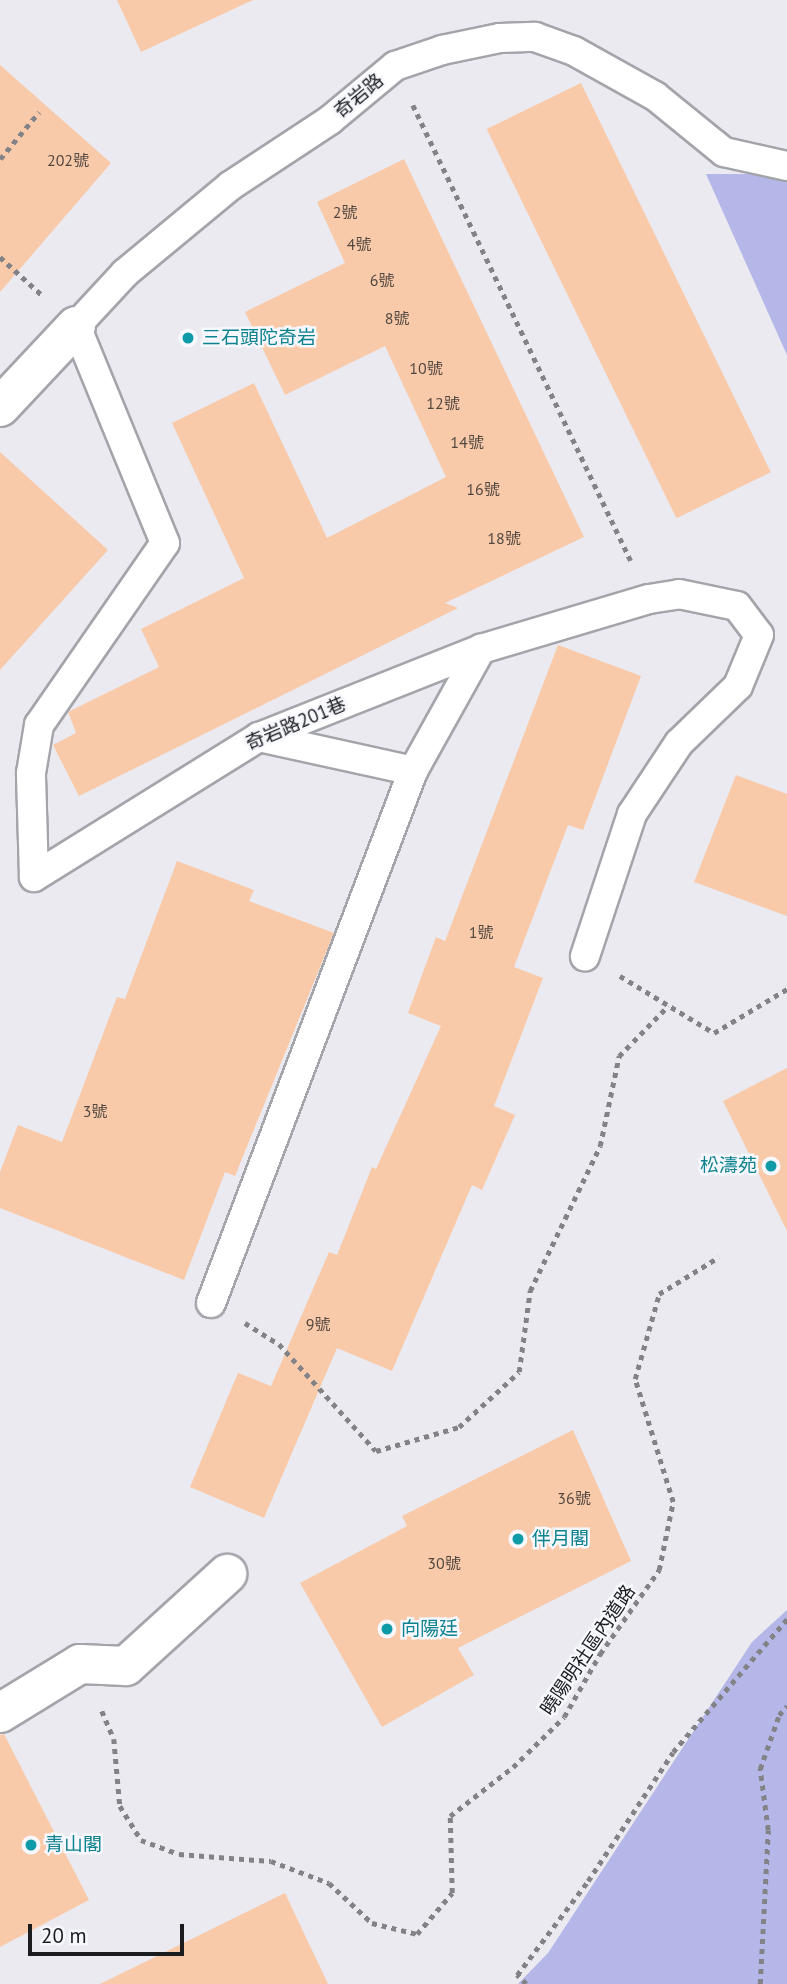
<!DOCTYPE html>
<html>
<head>
<meta charset="utf-8">
<style>
  body { margin:0 }
  #map { position:relative; width:787px; height:1984px; overflow:hidden; background:#eaeaf0; font-family:"PT Sans","Noto Sans TC",sans-serif }
  div>[style] { position:absolute }
  .forest>* { inset:0; background:#b5b7e8 }
  .building>* { inset:0; background:#f9caa9; transform-origin:0 0 }
  .path>* { height:4.5px; margin-top:-2.25px; transform-origin:0; background:repeating-linear-gradient(90deg,#838387 0 5px,transparent 0 10px) }
  .roads { filter:drop-shadow(2px 0 #a4a5ab) drop-shadow(-2px 0 #a4a5ab) drop-shadow(0 2px #a4a5ab) drop-shadow(0 -2px #a4a5ab) }
  .service>* { height:28px; margin:-14px; padding:0 14px; transform-origin:14px; border-radius:14px; background:#fff }
  .minor>* { height:38px; margin:-19px; padding:0 19px; transform-origin:19px; border-radius:19px; background:#fff }
  .dots>* { width:19px; height:19px; translate:-50% -50%; box-sizing:border-box; border:4px solid #f7f7fe; border-radius:50% }
  span { translate:-50% -50%; white-space:nowrap; text-align:center; line-height:1.15; -webkit-text-stroke:5px #f7f7fe; paint-order:stroke }
  .number-label { font-size:16px; color:#524841 }
  .number-label span { -webkit-text-stroke-width:0 }
  .street-label { font-size:19px; color:#1b1c1e }
  .culture-label { font-size:19px; color:#0d838f }
  .left { translate:0 -50%; text-align:left }
  .right { translate:-100% -50%; text-align:right }
  .scale { position:absolute; left:28px; top:1924px; width:156px; height:32px; box-sizing:border-box; border:4px solid #1b1c1e; border-top:0; padding-left:9px; font-size:21px; line-height:24px; white-space:nowrap; color:#1b1c1e; -webkit-text-stroke:5px #f7f7fe; paint-order:stroke }
</style>
</head>
<body>
<div id="map">
  <div class="forest">
    <i style="clip-path:polygon(706px 174px,787px 174px,787px 355px)"></i>
    <i style="clip-path:polygon(787px 1610px,787px 1984px,518px 1984px,548px 1953px,752px 1642px)"></i>
  </div>
  <div class="building">
    <i style="clip-path:polygon(117px 0,253px 0,141px 52px)"></i>
    <i style="clip-path:polygon(0 65px,111px 163px,0 292px)"></i>
    <i style="left:581px;top:83px;width:433px;height:105px;rotate:64deg"></i>
    <i style="clip-path:polygon(404px 159px,584px 537px,445px 603px,458px 608px,79px 796px,53px 745px,76px 733px,68px 712px,159px 667px,141px 629px,244px 578px,172px 423px,254px 383px,327px 538px,446px 477px,385px 346px,285px 395px,245px 312px,345px 263px,317px 202px)"></i>
    <i style="clip-path:polygon(0 452px,108px 550px,0 670px)"></i>
    <i style="clip-path:polygon(558px 645px,641px 676px,583px 830px,568px 825px,514px 967px,543px 978px,494px 1106px,515px 1115px,482px 1190px,472px 1185px,392px 1371px,337px 1348px,264px 1518px,190px 1487px,238px 1373px,271px 1386px,329px 1252px,337px 1255px,372px 1167px,376px 1169px,441px 1026px,408px 1013px,436px 937px,445px 941px)"></i>
    <i style="clip-path:polygon(736px 775px,787px 794px,787px 916px,694px 882px)"></i>
    <i style="clip-path:polygon(177px 861px,254px 890px,249px 901px,334px 933px,235px 1176px,225px 1172px,184px 1280px,0 1208px,0 1172px,18px 1125px,62px 1142px,117px 997px,125px 999px)"></i>
    <i style="clip-path:polygon(787px 1068px,787px 1231px,723px 1101px)"></i>
    <i style="clip-path:polygon(573px 1430px,631px 1561px,458px 1648px,474px 1675px,382px 1727px,300px 1583px,407px 1526px,402px 1516px)"></i>
    <i style="clip-path:polygon(4px 1734px,89px 1900px,0 1947px,0 1735px)"></i>
    <i style="clip-path:polygon(285px 1893px,328px 1984px,100px 1984px)"></i>
  </div>
  <div class="path">
    <i style="left:413px;top:105px;width:505px;rotate:64.45deg"></i>
    <i style="left:0;top:159px;width:61px;rotate:-50.3deg"></i>
    <i style="left:0;top:257px;width:58px;rotate:42.2deg"></i>
    <i style="left:620px;top:976px;width:110px;rotate:31.2deg"></i>
    <i style="left:714px;top:1033px;width:85px;rotate:-31.1deg"></i>
    <i style="left:245px;top:1323px;width:40px;rotate:32deg"></i>
    <i style="left:279px;top:1344px;width:144px;rotate:47.8deg"></i>
    <i style="left:376px;top:1451px;width:86px;rotate:-16.1deg"></i>
    <i style="left:459px;top:1427px;width:81px;rotate:-42.5deg"></i>
    <i style="left:519px;top:1372px;width:82px;rotate:-82.3deg"></i>
    <i style="left:530px;top:1291px;width:161px;rotate:-64.2deg"></i>
    <i style="left:600px;top:1146px;width:92px;rotate:-78.1deg"></i>
    <i style="left:619px;top:1056px;width:70px;rotate:-45.6deg"></i>
    <i style="left:102px;top:1711px;width:30px;rotate:67deg"></i>
    <i style="left:114px;top:1739px;width:67px;rotate:84.9deg"></i>
    <i style="left:120px;top:1806px;width:40px;rotate:58deg"></i>
    <i style="left:141px;top:1840px;width:40px;rotate:20.2deg"></i>
    <i style="left:179px;top:1854px;width:92px;rotate:4.4deg"></i>
    <i style="left:271px;top:1861px;width:62px;rotate:20.8deg"></i>
    <i style="left:329px;top:1883px;width:59px;rotate:42.9deg"></i>
    <i style="left:372px;top:1923px;width:46px;rotate:13.7deg"></i>
    <i style="left:417px;top:1934px;width:54px;rotate:-49.5deg"></i>
    <i style="left:452px;top:1893px;width:77px;rotate:-91.5deg"></i>
    <i style="left:450px;top:1816px;width:80px;rotate:-37.9deg"></i>
    <i style="left:513px;top:1767px;width:71px;rotate:-44.4deg"></i>
    <i style="left:564px;top:1717px;width:73px;rotate:-60.3deg"></i>
    <i style="left:600px;top:1654px;width:103px;rotate:-54.9deg"></i>
    <i style="left:659px;top:1570px;width:69px;rotate:-78.4deg"></i>
    <i style="left:673px;top:1502px;width:129px;rotate:-107.2deg"></i>
    <i style="left:635px;top:1379px;width:88px;rotate:-74.2deg"></i>
    <i style="left:659px;top:1294px;width:70px;rotate:-31.7deg"></i>
    <i style="left:526px;top:1984px;width:13px;rotate:-135deg"></i>
    <i style="left:517px;top:1975px;width:118px;rotate:-52.9deg"></i>
    <i style="left:588px;top:1881px;width:154px;rotate:-56.6deg"></i>
    <i style="left:673px;top:1752px;width:175px;rotate:-49.4deg"></i>
    <i style="left:760px;top:1984px;width:154px;rotate:-87deg"></i>
    <i style="left:768px;top:1830px;width:62px;rotate:-97.5deg"></i>
    <i style="left:760px;top:1769px;width:57px;rotate:-70.6deg"></i>
    <i style="left:779px;top:1715px;width:12px;rotate:-48deg"></i>
  </div>
  <div class="roads">
    <div class="service">
      <i style="left:259px;top:737px;width:158px;rotate:12.4deg"></i>
      <i style="left:34px;top:877px;width:104px;rotate:-91.7deg"></i>
      <i style="left:31px;top:773px;width:49px;rotate:-80.5deg"></i>
      <i style="left:39px;top:725px;width:221px;rotate:-55.3deg"></i>
      <i style="left:165px;top:543px;width:235px;rotate:-112.3deg"></i>
      <i style="left:76px;top:326px;width:72px;rotate:-47.2deg"></i>
      <i style="left:125px;top:273px;width:136px;rotate:-39.6deg"></i>
      <i style="left:230px;top:186px;width:120px;rotate:-33.4deg"></i>
      <i style="left:330px;top:120px;width:85px;rotate:-39.7deg"></i>
      <i style="left:395px;top:66px;width:50px;rotate:-18.8deg"></i>
      <i style="left:442px;top:50px;width:59px;rotate:-11.7deg"></i>
      <i style="left:500px;top:38px;width:35px;rotate:-2deg"></i>
      <i style="left:535px;top:37px;width:41px;rotate:19.7deg"></i>
      <i style="left:574px;top:51px;width:93px;rotate:29.1deg"></i>
      <i style="left:655px;top:96px;width:89px;rotate:39.1deg"></i>
      <i style="left:724px;top:152px;width:65px;rotate:12.5deg"></i>
      <i style="left:34px;top:877px;width:265px;rotate:-31.9deg"></i>
      <i style="left:259px;top:737px;width:239px;rotate:-21.6deg"></i>
      <i style="left:481px;top:649px;width:175px;rotate:-16.6deg"></i>
      <i style="left:649px;top:599px;width:30px;rotate:-9deg"></i>
      <i style="left:679px;top:594px;width:59px;rotate:11.7deg"></i>
      <i style="left:737px;top:606px;width:36px;rotate:53deg"></i>
      <i style="left:759px;top:635px;width:55px;rotate:112.4deg"></i>
      <i style="left:738px;top:686px;width:82px;rotate:136deg"></i>
      <i style="left:679px;top:743px;width:85px;rotate:123.5deg"></i>
      <i style="left:632px;top:814px;width:150px;rotate:108.3deg"></i>
      <i style="left:211px;top:1303px;width:569px;rotate:-69.21deg"></i>
      <i style="left:413px;top:771px;width:140px;rotate:-60.9deg"></i>
    </div>
    <div class="minor">
      <i style="left:0;top:407px;width:111px;rotate:-46.8deg"></i>
      <i style="left:0;top:1713px;width:94px;rotate:-31.5deg"></i>
      <i style="left:80px;top:1664px;width:46px;rotate:2.5deg"></i>
      <i style="left:126px;top:1666px;width:137px;rotate:-42.3deg"></i>
    </div>
  </div>
  <div class="dots">
    <i style="left:188px;top:338px;background:#0f9aa8"></i>
    <i style="left:771px;top:1166px;background:#0f9aa8"></i>
    <i style="left:518px;top:1539px;background:#0f9aa8"></i>
    <i style="left:387px;top:1629px;background:#0f9aa8"></i>
    <i style="left:31px;top:1845px;background:#0f9aa8"></i>
  </div>
  <div class="number-label">
    <span style="left:68px;top:160px">202號</span>
    <span style="left:345px;top:212px">2號</span>
    <span style="left:359px;top:244px">4號</span>
    <span style="left:382px;top:280px">6號</span>
    <span style="left:397px;top:318px">8號</span>
    <span style="left:426px;top:368px">10號</span>
    <span style="left:443px;top:403px">12號</span>
    <span style="left:467px;top:442px">14號</span>
    <span style="left:483px;top:489px">16號</span>
    <span style="left:504px;top:538px">18號</span>
    <span style="left:481px;top:932px">1號</span>
    <span style="left:95px;top:1111px">3號</span>
    <span style="left:318px;top:1324px">9號</span>
    <span style="left:574px;top:1498px">36號</span>
    <span style="left:444px;top:1563px">30號</span>
  </div>
  <div class="street-label">
    <span style="left:359px;top:96px;rotate:-40deg">奇岩路</span>
    <span style="left:296px;top:724px;rotate:-23deg">奇岩路201巷</span>
    <span style="left:588px;top:1650px;rotate:-56deg">曉陽明社區內道路</span>
  </div>
  <div class="culture-label">
    <span class="left" style="left:202px;top:338px">三石頭陀奇岩</span>
    <span class="right" style="left:757px;top:1166px">松濤苑</span>
    <span class="left" style="left:532px;top:1539px">伴月閣</span>
    <span class="left" style="left:401px;top:1629px">向陽廷</span>
    <span class="left" style="left:45px;top:1845px">青山閣</span>
  </div>
  <div class="scale">20 m</div>
</div>
</body>
</html>
